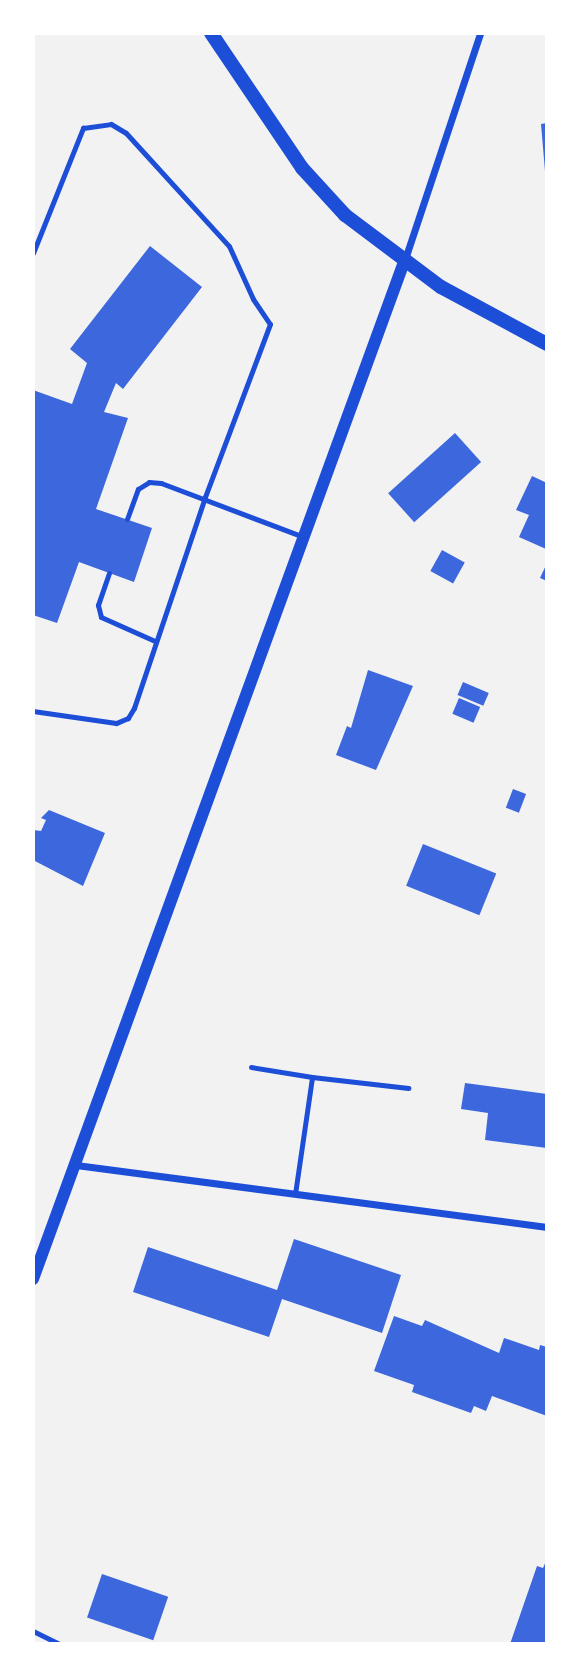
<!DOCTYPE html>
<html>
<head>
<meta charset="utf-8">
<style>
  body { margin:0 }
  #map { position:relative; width:580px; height:1677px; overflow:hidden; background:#f2f2f2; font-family:"Noto Sans",sans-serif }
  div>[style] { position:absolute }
  .building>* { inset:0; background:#3d67dc; transform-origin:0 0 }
  .service>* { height:5px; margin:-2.5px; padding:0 2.5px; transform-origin:2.5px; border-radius:2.5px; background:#1d4ed8 }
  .minor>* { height:7px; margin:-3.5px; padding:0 3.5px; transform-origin:3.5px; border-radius:3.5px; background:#1d4ed8 }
  .tertiary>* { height:12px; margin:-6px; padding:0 6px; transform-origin:6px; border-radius:6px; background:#1d4ed8 }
  .secondary>* { height:14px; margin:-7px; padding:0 7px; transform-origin:7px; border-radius:7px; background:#1d4ed8 }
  span { translate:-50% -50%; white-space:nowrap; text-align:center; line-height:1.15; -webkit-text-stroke:7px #fff; paint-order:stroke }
  .frame { position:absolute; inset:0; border:35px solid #fff; pointer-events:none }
</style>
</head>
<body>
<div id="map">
  <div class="building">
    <i style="clip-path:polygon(547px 123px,547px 171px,545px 171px,541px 124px)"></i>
    <i style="clip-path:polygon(150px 246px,202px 287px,123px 389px,116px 383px,104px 412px,128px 418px,96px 509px,152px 528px,134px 582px,79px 562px,57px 623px,33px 615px,33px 390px,72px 404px,87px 363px,70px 349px)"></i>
    <i style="left:455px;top:433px;width:39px;height:90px;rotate:48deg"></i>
    <i style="clip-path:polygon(532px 476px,547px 483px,547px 556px,546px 549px,519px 537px,529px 515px,516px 510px)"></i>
    <i style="left:442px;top:550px;width:26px;height:24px;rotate:29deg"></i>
    <i style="clip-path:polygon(547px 563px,547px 581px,540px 578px)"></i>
    <i style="clip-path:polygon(368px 670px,413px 686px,376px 770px,336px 755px,347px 726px,351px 728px)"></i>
    <i style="left:463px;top:682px;width:28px;height:14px;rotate:23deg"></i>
    <i style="left:459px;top:698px;width:23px;height:17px;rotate:23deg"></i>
    <i style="left:513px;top:789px;width:14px;height:20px;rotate:21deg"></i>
    <i style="clip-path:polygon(49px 810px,105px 833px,83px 886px,33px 860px,33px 830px,41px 831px,46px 820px,41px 818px)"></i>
    <i style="left:423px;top:844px;width:79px;height:45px;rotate:22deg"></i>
    <i style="clip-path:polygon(465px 1083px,547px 1094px,547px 1148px,485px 1140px,488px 1113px,461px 1109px)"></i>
    <i style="clip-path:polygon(294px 1239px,401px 1275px,382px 1333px,282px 1299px,269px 1337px,133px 1292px,148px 1247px,277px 1290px)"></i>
    <i style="clip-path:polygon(394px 1316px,422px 1326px,425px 1320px,499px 1353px,504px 1338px,539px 1350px,540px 1345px,547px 1347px,547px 1416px,492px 1396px,486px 1411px,474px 1406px,471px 1413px,412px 1392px,414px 1385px,374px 1371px)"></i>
    <i style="clip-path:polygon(547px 1559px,547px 1644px,510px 1644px,537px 1566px,543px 1568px)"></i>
    <i style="left:102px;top:1574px;width:70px;height:46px;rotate:19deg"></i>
  </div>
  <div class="service">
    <i style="left:33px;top:253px;width:135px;rotate:-68.2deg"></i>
    <i style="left:83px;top:128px;width:28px;rotate:-8deg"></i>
    <i style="left:111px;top:124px;width:17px;rotate:31deg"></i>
    <i style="left:126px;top:133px;width:153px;rotate:47.7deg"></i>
    <i style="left:229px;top:246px;width:58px;rotate:65.6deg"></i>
    <i style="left:253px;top:299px;width:30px;rotate:56deg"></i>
    <i style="left:270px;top:324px;width:185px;rotate:110.6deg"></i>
    <i style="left:205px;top:497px;width:223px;rotate:108.6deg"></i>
    <i style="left:134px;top:708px;width:12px;rotate:121deg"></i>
    <i style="left:128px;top:718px;width:13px;rotate:157deg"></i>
    <i style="left:116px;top:723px;width:84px;rotate:-171.8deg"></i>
    <i style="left:127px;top:519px;width:32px;rotate:-70deg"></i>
    <i style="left:138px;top:489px;width:13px;rotate:-32deg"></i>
    <i style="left:149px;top:482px;width:12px;rotate:5deg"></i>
    <i style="left:161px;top:483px;width:153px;rotate:20.7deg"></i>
    <i style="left:109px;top:573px;width:34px;rotate:109deg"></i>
    <i style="left:98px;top:605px;width:12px;rotate:76deg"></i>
    <i style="left:101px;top:617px;width:59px;rotate:24deg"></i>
    <i style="left:251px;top:1067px;width:62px;rotate:9.3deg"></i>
    <i style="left:295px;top:1194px;width:118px;rotate:-81.7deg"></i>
    <i style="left:312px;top:1077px;width:97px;rotate:6.5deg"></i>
    <i style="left:33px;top:1631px;width:30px;rotate:26deg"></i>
  </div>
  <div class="minor">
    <i style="left:404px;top:262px;width:241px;rotate:-71.6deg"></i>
    <i style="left:76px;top:1165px;width:475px;rotate:7.5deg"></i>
  </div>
  <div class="tertiary">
    <i style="left:33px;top:1279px;width:1083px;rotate:-69.96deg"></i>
  </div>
  <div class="secondary">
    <i style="left:211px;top:33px;width:163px;rotate:56deg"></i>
    <i style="left:302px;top:168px;width:64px;rotate:47.5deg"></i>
    <i style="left:345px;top:215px;width:120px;rotate:36.9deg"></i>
    <i style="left:441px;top:287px;width:120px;rotate:28.3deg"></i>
  </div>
  <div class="frame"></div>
</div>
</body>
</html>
